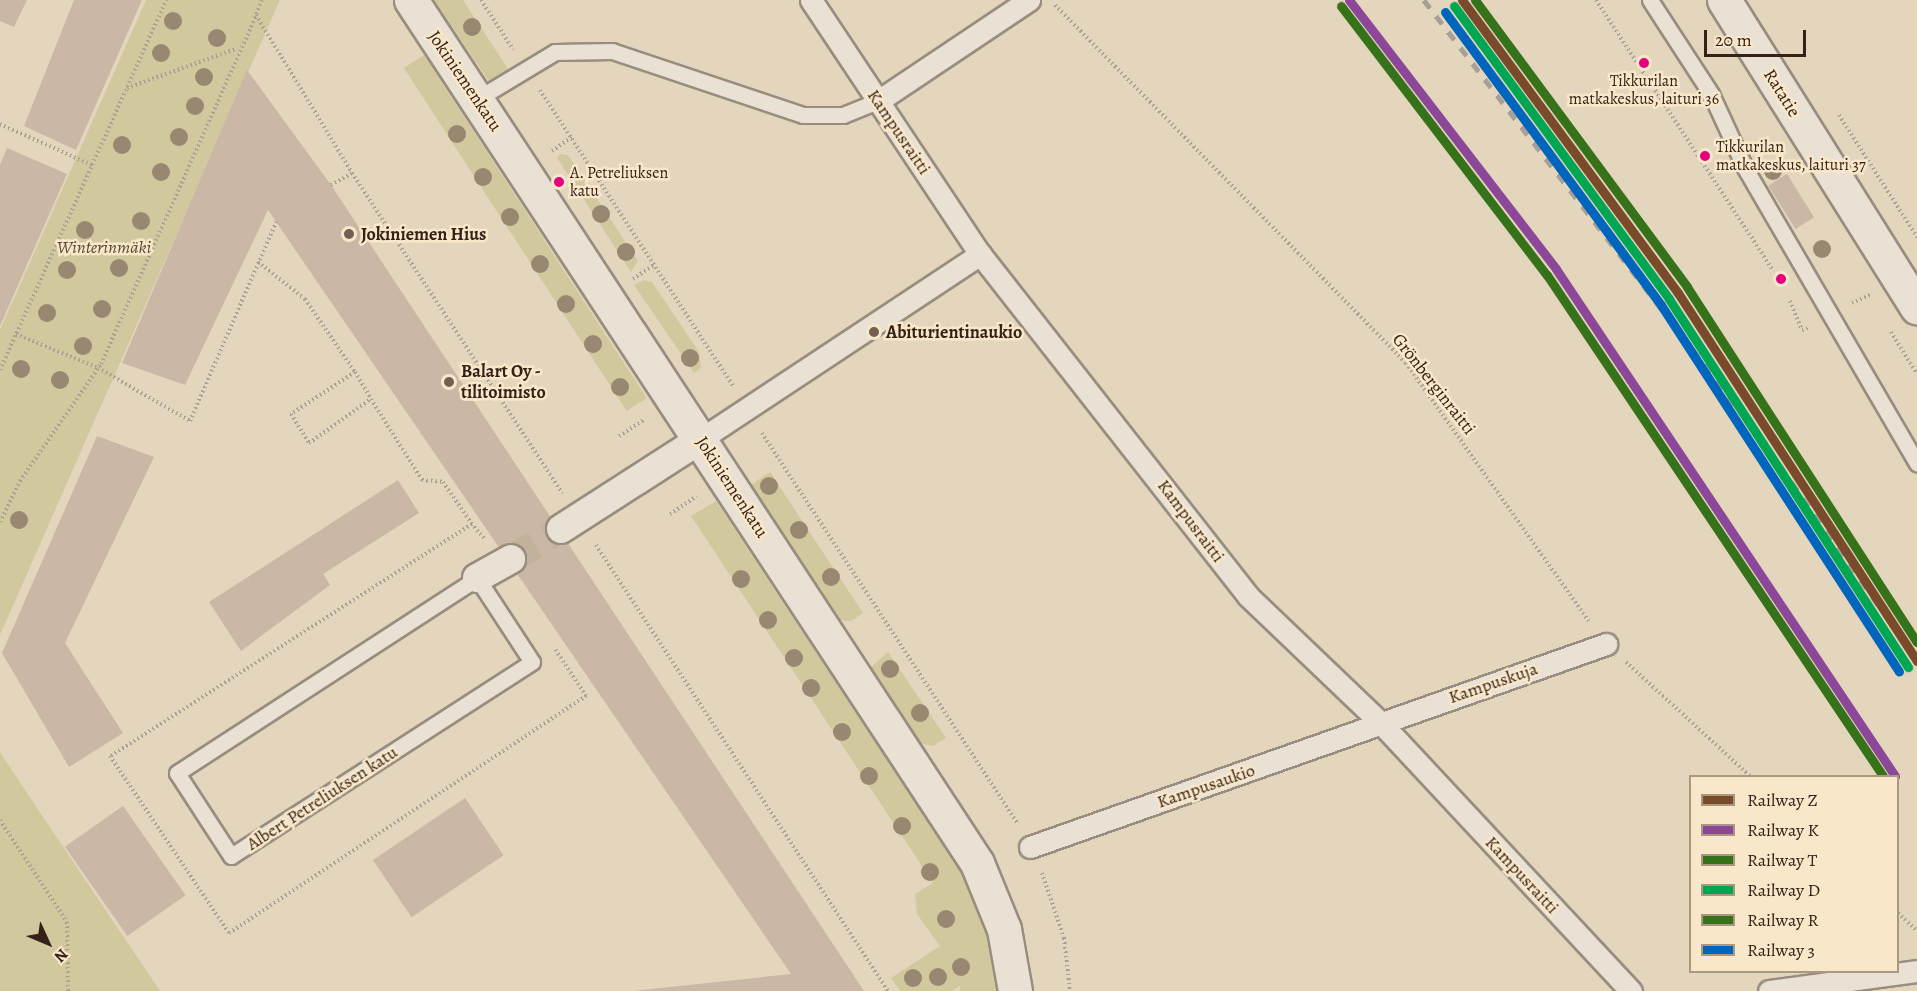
<!DOCTYPE html>
<html>
<head>
<meta charset="utf-8">
<style>
  body { margin:0 }
  #map { position:relative; width:1917px; height:991px; overflow:hidden; background:#e4d6bd; font-family:Alegreya,serif }
  div>[style] { position:absolute }
  .green>* { inset:0; background:#d2c89e; transform-origin:0 0 }
  .building>* { inset:0; background:#cab7a6; transform-origin:0 0 }
  .minor-tunnel>* { height:28px; margin-top:-14px; transform-origin:0; background:repeating-linear-gradient(90deg,#c1b29c 0 28px,transparent 0 42px) }
  .path>* { height:4px; margin-top:-2px; transform-origin:0; background:repeating-linear-gradient(90deg,#a8a096 0 1.5px,transparent 0 4.5px) }
  .roads { filter:drop-shadow(2px 0 #988d7e) drop-shadow(-2px 0 #988d7e) drop-shadow(0 2px #988d7e) drop-shadow(0 -2px #988d7e) }
  .service>* { height:15px; margin:-7.5px; padding:0 7.5px; transform-origin:7.5px; border-radius:7.5px; background:#e8e1d4 }
  .pedestrian>* { height:21px; margin:-10.5px; padding:0 10.5px; transform-origin:10.5px; border-radius:10.5px; background:#e8e1d4 }
  .minor>* { height:28px; margin:-14px; padding:0 14px; transform-origin:14px; border-radius:14px; background:#e8e1d4 }
  .tertiary>* { height:33px; margin:-16.5px; padding:0 16.5px; transform-origin:16.5px; border-radius:16.5px; background:#e8e1d4 }
  .secondary>* { height:33px; margin:-16.5px; padding:0 16.5px; transform-origin:16.5px; border-radius:16.5px; background:#e8e1d4 }
  .rail>* { height:4.5px; margin-top:-2.25px; transform-origin:0; background:repeating-linear-gradient(90deg,#a8a096 0 10px,transparent 0 20px) }
  .rail-1>* { height:9px; margin:-4.5px; padding:0 4.5px; transform-origin:4.5px; border-radius:4.5px; background:#7a4b2a }
  .rail-2>* { height:9px; margin:-4.5px; padding:0 4.5px; transform-origin:4.5px; border-radius:4.5px; background:#8c4799 }
  .rail-3>* { height:9px; margin:-4.5px; padding:0 4.5px; transform-origin:4.5px; border-radius:4.5px; background:#357219 }
  .rail-4>* { height:9px; margin:-4.5px; padding:0 4.5px; transform-origin:4.5px; border-radius:4.5px; background:#00a651 }
  .rail-5>* { height:9px; margin:-4.5px; padding:0 4.5px; transform-origin:4.5px; border-radius:4.5px; background:#357219 }
  .rail-6>* { height:9px; margin:-4.5px; padding:0 4.5px; transform-origin:4.5px; border-radius:4.5px; background:#0065bd }
  .trees>* { width:18px; height:18px; margin:-9px; border-radius:50%; background:#988871 }
  .dots>* { width:16px; height:16px; translate:-50% -50%; box-sizing:border-box; border:3px solid #f8e7c9; border-radius:50% }
  span { translate:-50% -50%; white-space:nowrap; text-align:center; line-height:1.15; -webkit-text-stroke:5px #f8e7c9; paint-order:stroke }
  .bus-label { font-size:16px; color:#362118 }
  .left { translate:0 -50%; text-align:left }
  .street-label { font-size:18px; color:#362118 }
  .poi-label { font-size:18px; color:#362118; font-weight:700 }
  .park-label { font-size:18px; color:#594833; font-style:italic }
  .legend { position:absolute; left:1689px; top:775px; width:210px; height:198px; box-sizing:border-box; background:#f8e7c9; border:2px solid #aa9882; margin:0; padding:8px 10px; list-style:none; font-size:18px; color:#362118 }
  .legend li { display:flex; align-items:center; gap:12px; height:30px }
  .legend b { width:30px; border:2px solid #aa9882 }
  .north { position:absolute; left:18px; top:913px; width:60px; height:60px; -webkit-text-stroke:4px #f8e7c9; paint-order:stroke; rotate:134deg; font-size:16px; font-weight:700; line-height:24px; text-align:center; color:#362118 }
  .north::after { content:''; display:block; margin:auto; width:21px; height:27px; background:#362118; clip-path:polygon(50% 0,100% 100%,50% 72%,0 100%) }
  .scale { position:absolute; left:1704px; top:30px; width:102px; height:27px; box-sizing:border-box; border:3px solid #362118; border-top:0; padding-left:8px; font-size:18px; line-height:21px; white-space:nowrap; color:#362118; -webkit-text-stroke:4px #f8e7c9; paint-order:stroke }
</style>
</head>
<body>
<div id="map">
  <div class="green">
    <i style="clip-path:polygon(146px 0,280px 0,0 635px,0 330px)"></i>
    <i style="clip-path:polygon(434px 0,463px 0,510px 72px,490px 83px)"></i>
    <i style="left:424px;top:55px;width:409px;height:24px;rotate:57deg"></i>
    <i style="clip-path:polygon(560px 154px,568px 155px,638px 261px,631px 272px,557px 158px)"></i>
    <i style="clip-path:polygon(644px 280px,652px 282px,699px 352px,701px 368px,694px 373px,634px 285px)"></i>
    <i style="clip-path:polygon(770px 472px,863px 613px,851px 621px,838px 620px,749px 486px)"></i>
    <i style="clip-path:polygon(716px 501px,973px 890px,990px 936px,1001px 991px,960px 991px,960px 986px,952px 991px,900px 991px,891px 978px,940px 946px,917px 914px,915px 894px,933px 883px,691px 516px)"></i>
    <i style="clip-path:polygon(888px 652px,946px 738px,933px 746px,918px 743px,869px 669px)"></i>
    <i style="clip-path:polygon(0 752px,29px 796px,160px 991px,0 991px)"></i>
  </div>
  <div class="building">
    <i style="clip-path:polygon(0 0,27px 0,14px 27px,0 21px)"></i>
    <i style="clip-path:polygon(74px 0,142px 0,76px 150px,24px 126px)"></i>
    <i style="clip-path:polygon(247px 70px,331px 185px,864px 991px,633px 991px,791px 974px,268px 210px,185px 385px,122px 363px)"></i>
    <i style="clip-path:polygon(7px 148px,67px 174px,0 326px,0 165px)"></i>
    <i style="left:1787px;top:174px;width:51px;height:22px;rotate:58deg"></i>
    <i style="clip-path:polygon(97px 436px,154px 457px,65px 643px,123px 733px,69px 767px,2px 653px)"></i>
    <i style="clip-path:polygon(398px 480px,419px 513px,323px 574px,330px 585px,241px 651px,209px 602px)"></i>
    <i style="left:465px;top:798px;width:69px;height:111px;rotate:56deg"></i>
    <i style="left:123px;top:806px;width:109px;height:71px;rotate:55deg"></i>
  </div>
  <div class="minor-tunnel">
    <i style="left:511px;top:559px;width:58px;rotate:-31deg"></i>
  </div>
  <div class="path">
    <i style="left:262px;top:0;width:16px;rotate:112deg"></i>
    <i style="left:256px;top:15px;width:185px;rotate:58.7deg"></i>
    <i style="left:352px;top:173px;width:383px;rotate:56.7deg"></i>
    <i style="left:481px;top:0;width:59px;rotate:56.9deg"></i>
    <i style="left:1596px;top:0;width:324px;rotate:56.8deg"></i>
    <i style="left:1055px;top:5px;width:501px;rotate:45.57deg"></i>
    <i style="left:1406px;top:363px;width:316px;rotate:54.7deg"></i>
    <i style="left:127px;top:88px;width:116px;rotate:-19.7deg"></i>
    <i style="left:540px;top:90px;width:353px;rotate:56.9deg"></i>
    <i style="left:1839px;top:115px;width:145px;rotate:57.4deg"></i>
    <i style="left:0;top:124px;width:101px;rotate:24deg"></i>
    <i style="left:552px;top:151px;width:24px;rotate:-35deg"></i>
    <i style="left:331px;top:185px;width:24px;rotate:-30deg"></i>
    <i style="left:258px;top:262px;width:60px;rotate:38.2deg"></i>
    <i style="left:305px;top:299px;width:88px;rotate:55.6deg"></i>
    <i style="left:355px;top:372px;width:77px;rotate:146.7deg"></i>
    <i style="left:291px;top:414px;width:34px;rotate:58deg"></i>
    <i style="left:309px;top:443px;width:76px;rotate:-35.4deg"></i>
    <i style="left:371px;top:399px;width:96px;rotate:57.8deg"></i>
    <i style="left:422px;top:480px;width:21px;rotate:5deg"></i>
    <i style="left:443px;top:482px;width:51px;rotate:55.4deg"></i>
    <i style="left:633px;top:279px;width:27px;rotate:-34deg"></i>
    <i style="left:1790px;top:301px;width:31px;rotate:68deg"></i>
    <i style="left:1802px;top:330px;width:6px;rotate:-18deg"></i>
    <i style="left:1852px;top:303px;width:20px;rotate:-24deg"></i>
    <i style="left:1891px;top:332px;width:49px;rotate:58.2deg"></i>
    <i style="left:16px;top:334px;width:89px;rotate:22.5deg"></i>
    <i style="left:98px;top:368px;width:106px;rotate:29.9deg"></i>
    <i style="left:190px;top:421px;width:217px;rotate:-66.6deg"></i>
    <i style="left:0;top:370px;width:406px;rotate:-65.8deg"></i>
    <i style="left:355px;top:372px;width:31px;rotate:59deg"></i>
    <i style="left:762px;top:433px;width:466px;rotate:56.8deg"></i>
    <i style="left:619px;top:436px;width:31px;rotate:-33deg"></i>
    <i style="left:670px;top:514px;width:32px;rotate:-34deg"></i>
    <i style="left:0;top:522px;width:46px;rotate:-64deg"></i>
    <i style="left:20px;top:481px;width:142px;rotate:-55.3deg"></i>
    <i style="left:101px;top:364px;width:381px;rotate:-66deg"></i>
    <i style="left:484px;top:538px;width:18px;rotate:-131deg"></i>
    <i style="left:472px;top:524px;width:430px;rotate:147.3deg"></i>
    <i style="left:110px;top:756px;width:213px;rotate:56.1deg"></i>
    <i style="left:229px;top:933px;width:429px;rotate:-33.6deg"></i>
    <i style="left:586px;top:696px;width:56px;rotate:-123.4deg"></i>
    <i style="left:596px;top:545px;width:533px;rotate:56.79deg"></i>
    <i style="left:1626px;top:662px;width:168px;rotate:42.6deg"></i>
    <i style="left:0;top:820px;width:122px;rotate:56.7deg"></i>
    <i style="left:67px;top:922px;width:69px;rotate:89.2deg"></i>
    <i style="left:1042px;top:873px;width:69px;rotate:71.3deg"></i>
    <i style="left:1064px;top:938px;width:53px;rotate:83.5deg"></i>
    <i style="left:1898px;top:913px;width:26px;rotate:43deg"></i>
  </div>
  <div class="roads">
    <div class="service">
      <i style="left:1650px;top:0;width:112px;rotate:57deg"></i>
      <i style="left:1711px;top:94px;width:81px;rotate:65.3deg"></i>
      <i style="left:1745px;top:168px;width:342px;rotate:59.8deg"></i>
      <i style="left:477px;top:99px;width:91px;rotate:-31.1deg"></i>
      <i style="left:555px;top:52px;width:57px;rotate:-1deg"></i>
      <i style="left:612px;top:51px;width:201px;rotate:18.5deg"></i>
      <i style="left:803px;top:115px;width:40px"></i>
      <i style="left:843px;top:115px;width:38px;rotate:-22deg"></i>
      <i style="left:477px;top:578px;width:100px;rotate:56.8deg"></i>
      <i style="left:532px;top:662px;width:358px;rotate:147.2deg"></i>
      <i style="left:231px;top:856px;width:99px;rotate:-123deg"></i>
      <i style="left:177px;top:773px;width:358px;rotate:-33deg"></i>
    </div>
    <div class="pedestrian">
      <i style="left:811px;top:0;width:305px;rotate:56.4deg"></i>
      <i style="left:980px;top:254px;width:434px;rotate:51.9deg"></i>
      <i style="left:1248px;top:596px;width:182px;rotate:43.7deg"></i>
      <i style="left:1380px;top:722px;width:368px;rotate:47deg"></i>
      <i style="left:878px;top:101px;width:182px;rotate:-33.8deg"></i>
      <i style="left:701px;top:439px;width:335px;rotate:-33.5deg"></i>
      <i style="left:1030px;top:847px;width:611px;rotate:-19.41deg"></i>
      <i style="left:1769px;top:991px;width:149px;rotate:-7.7deg"></i>
    </div>
    <div class="minor">
      <i style="left:561px;top:529px;width:166px;rotate:-32.7deg"></i>
      <i style="left:477px;top:578px;width:39px;rotate:-29deg"></i>
    </div>
    <div class="tertiary">
      <i style="left:1724px;top:0;width:363px;rotate:57.9deg"></i>
    </div>
    <div class="secondary">
      <i style="left:411px;top:0;width:1032px;rotate:56.74deg"></i>
      <i style="left:977px;top:863px;width:71px;rotate:67.8deg"></i>
      <i style="left:1004px;top:929px;width:63px;rotate:79.9deg"></i>
    </div>
  </div>
  <div class="rail">
    <i style="left:1424px;top:0;width:546px;rotate:52.44deg"></i>
    <i style="left:1757px;top:433px;width:267px;rotate:54.8deg"></i>
  </div>
  <div class="rail-1">
    <i style="left:1462px;top:0;width:364px;rotate:53.6deg"></i>
    <i style="left:1678px;top:293px;width:439px;rotate:57deg"></i>
  </div>
  <div class="rail-2">
    <i style="left:1349px;top:0;width:339px;rotate:52.4deg"></i>
    <i style="left:1556px;top:269px;width:610px;rotate:56.23deg"></i>
  </div>
  <div class="rail-3">
    <i style="left:1341px;top:6px;width:339px;rotate:52.6deg"></i>
    <i style="left:1547px;top:275px;width:603px;rotate:56.15deg"></i>
  </div>
  <div class="rail-4">
    <i style="left:1454px;top:6px;width:363px;rotate:53.7deg"></i>
    <i style="left:1669px;top:299px;width:439px;rotate:57deg"></i>
  </div>
  <div class="rail-5">
    <i style="left:1475px;top:0;width:357px;rotate:53.5deg"></i>
    <i style="left:1687px;top:287px;width:423px;rotate:57.1deg"></i>
  </div>
  <div class="rail-6">
    <i style="left:1445px;top:12px;width:364px;rotate:53.6deg"></i>
    <i style="left:1661px;top:305px;width:437px;rotate:57deg"></i>
  </div>
  <div class="trees">
    <i style="left:173px;top:21px"></i>
    <i style="left:472px;top:27px"></i>
    <i style="left:217px;top:38px"></i>
    <i style="left:161px;top:53px"></i>
    <i style="left:204px;top:77px"></i>
    <i style="left:195px;top:106px"></i>
    <i style="left:457px;top:134px"></i>
    <i style="left:179px;top:137px"></i>
    <i style="left:122px;top:145px"></i>
    <i style="left:1773px;top:171px"></i>
    <i style="left:161px;top:172px"></i>
    <i style="left:483px;top:177px"></i>
    <i style="left:601px;top:214px"></i>
    <i style="left:510px;top:217px"></i>
    <i style="left:141px;top:221px"></i>
    <i style="left:85px;top:230px"></i>
    <i style="left:1822px;top:249px"></i>
    <i style="left:626px;top:252px"></i>
    <i style="left:540px;top:264px"></i>
    <i style="left:119px;top:268px"></i>
    <i style="left:67px;top:270px"></i>
    <i style="left:566px;top:304px"></i>
    <i style="left:102px;top:309px"></i>
    <i style="left:47px;top:313px"></i>
    <i style="left:593px;top:344px"></i>
    <i style="left:83px;top:346px"></i>
    <i style="left:690px;top:358px"></i>
    <i style="left:21px;top:369px"></i>
    <i style="left:60px;top:380px"></i>
    <i style="left:620px;top:387px"></i>
    <i style="left:769px;top:486px"></i>
    <i style="left:19px;top:520px"></i>
    <i style="left:799px;top:530px"></i>
    <i style="left:831px;top:577px"></i>
    <i style="left:741px;top:579px"></i>
    <i style="left:768px;top:620px"></i>
    <i style="left:794px;top:658px"></i>
    <i style="left:890px;top:669px"></i>
    <i style="left:811px;top:688px"></i>
    <i style="left:920px;top:713px"></i>
    <i style="left:842px;top:732px"></i>
    <i style="left:869px;top:776px"></i>
    <i style="left:902px;top:826px"></i>
    <i style="left:930px;top:872px"></i>
    <i style="left:946px;top:919px"></i>
    <i style="left:961px;top:967px"></i>
    <i style="left:938px;top:977px"></i>
    <i style="left:913px;top:978px"></i>
  </div>
  <div class="dots">
    <i style="left:1644px;top:63px;background:#e5007d"></i>
    <i style="left:1705px;top:156px;background:#e5007d"></i>
    <i style="left:559px;top:182px;background:#e5007d"></i>
    <i style="left:349px;top:234px;background:#736052"></i>
    <i style="left:1781px;top:279px;background:#e5007d"></i>
    <i style="left:874px;top:332px;background:#736052"></i>
    <i style="left:449px;top:382px;background:#736052"></i>
  </div>
  <div class="bus-label">
    <span style="left:1644px;top:90px">Tikkurilan<br>matkakeskus, laituri 36</span>
    <span class="left" style="left:1716px;top:156px">Tikkurilan<br>matkakeskus, laituri 37</span>
    <span class="left" style="left:570px;top:182px">A. Petreliuksen<br>katu</span>
  </div>
  <div class="street-label">
    <span style="left:465px;top:81px;rotate:56deg">Jokiniemenkatu</span>
    <span style="left:1782px;top:93px;rotate:58deg">Ratatie</span>
    <span style="left:899px;top:132px;rotate:56deg">Kampusraitti</span>
    <span style="left:1434px;top:384px;rotate:52deg">Grönberginraitti</span>
    <span style="left:732px;top:487px;rotate:57deg">Jokiniemenkatu</span>
    <span style="left:1191px;top:521px;rotate:53deg">Kampusraitti</span>
    <span style="left:1493px;top:683px;rotate:-19deg">Kampuskuja</span>
    <span style="left:1206px;top:786px;rotate:-19deg">Kampusaukio</span>
    <span style="left:322px;top:798px;rotate:-33deg">Albert Petreliuksen katu</span>
    <span style="left:1522px;top:875px;rotate:47deg">Kampusraitti</span>
  </div>
  <div class="poi-label">
    <span class="left" style="left:361px;top:234px">Jokiniemen Hius</span>
    <span class="left" style="left:886px;top:332px">Abiturientinaukio</span>
    <span class="left" style="left:461px;top:382px">Balart Oy -<br>tilitoimisto</span>
  </div>
  <div class="park-label">
    <span style="left:104px;top:247px">Winterinmäki</span>
  </div>
  <ul class="legend">
  <li><b style="height:8px;background:#7a4b2a"></b>Railway Z</li>
  <li><b style="height:8px;background:#8c4799"></b>Railway K</li>
  <li><b style="height:8px;background:#357219"></b>Railway T</li>
  <li><b style="height:8px;background:#00a651"></b>Railway D</li>
  <li><b style="height:8px;background:#357219"></b>Railway R</li>
  <li><b style="height:8px;background:#0065bd"></b>Railway 3</li>
  </ul>
  <div class="north">N</div>
  <div class="scale">20 m</div>
</div>
</body>
</html>
